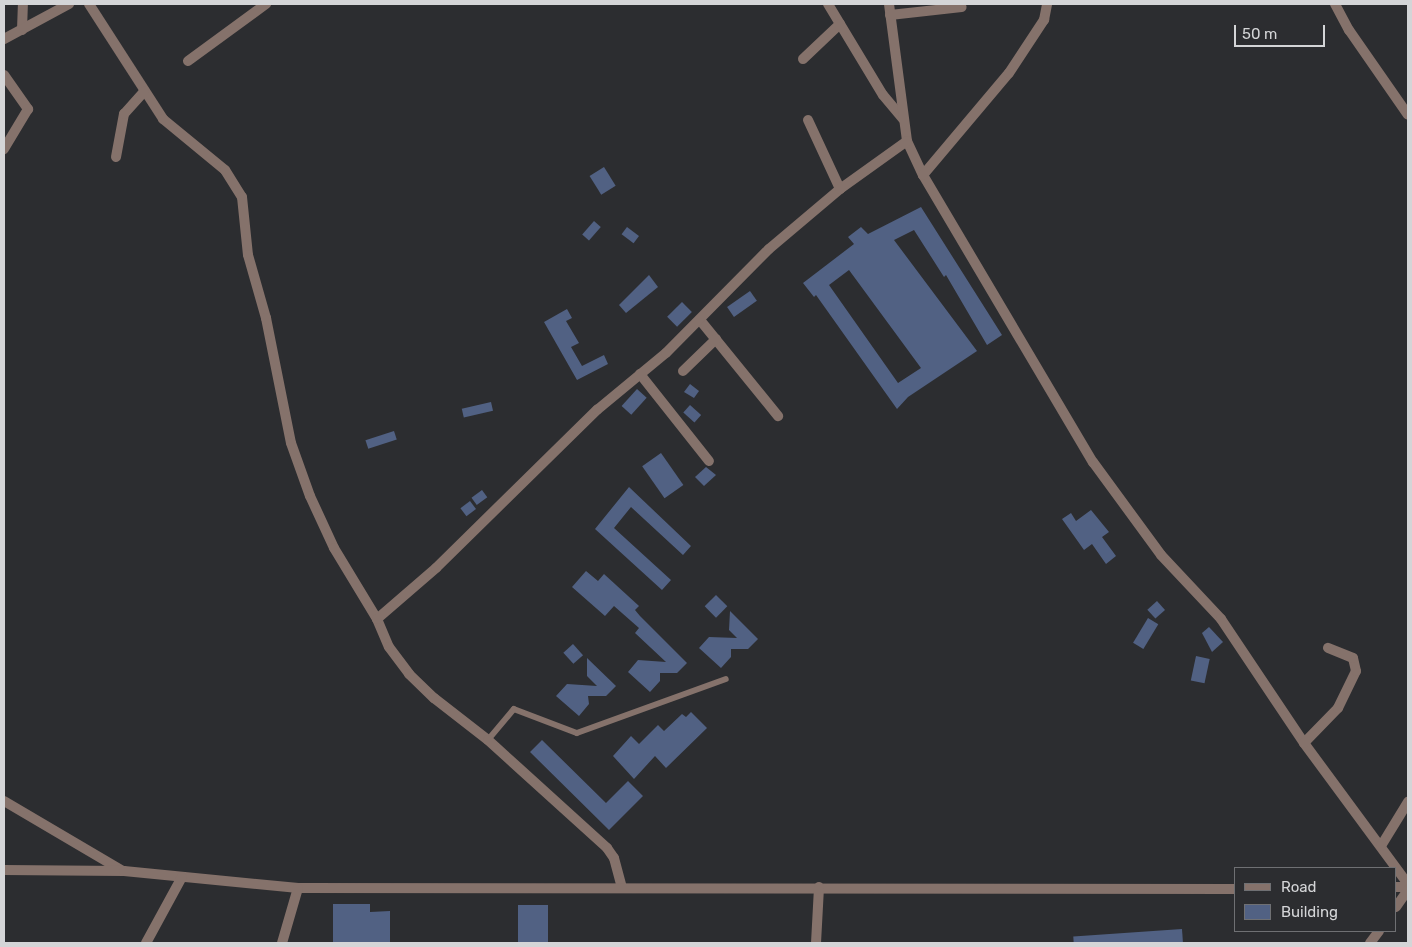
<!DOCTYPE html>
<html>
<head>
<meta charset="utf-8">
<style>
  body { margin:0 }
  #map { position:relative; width:1412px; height:947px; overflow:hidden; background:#2c2d30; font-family:Rubik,sans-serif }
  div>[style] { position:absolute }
  .building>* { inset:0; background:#516183; transform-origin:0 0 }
  .service>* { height:5.5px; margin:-2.75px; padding:0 2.75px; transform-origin:2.75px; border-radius:2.75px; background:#85726b }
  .minor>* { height:10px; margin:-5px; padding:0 5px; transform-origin:5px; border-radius:5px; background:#85726b }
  span { translate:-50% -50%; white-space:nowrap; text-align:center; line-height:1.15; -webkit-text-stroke:4px #2c2d30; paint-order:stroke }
  .frame { position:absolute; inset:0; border:5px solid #d4d5d7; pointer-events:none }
  .legend { position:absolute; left:1234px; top:867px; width:162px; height:65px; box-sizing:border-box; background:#2c2d30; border:1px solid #6f7073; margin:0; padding:6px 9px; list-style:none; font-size:15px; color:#d4d5d7 }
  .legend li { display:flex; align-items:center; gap:10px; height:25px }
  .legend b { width:25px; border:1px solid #6f7073 }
  .scale { position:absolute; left:1234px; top:25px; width:91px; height:22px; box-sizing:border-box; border:2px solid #d4d5d7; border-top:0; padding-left:6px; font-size:15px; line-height:18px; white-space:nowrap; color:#d4d5d7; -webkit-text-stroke:4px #2c2d30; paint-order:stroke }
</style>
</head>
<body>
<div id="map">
  <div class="building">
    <i style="left:604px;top:167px;width:22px;height:17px;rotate:58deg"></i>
    <i style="clip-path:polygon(evenodd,921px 207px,1002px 335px,987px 345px,946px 275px,944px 277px,914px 230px,894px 240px,977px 351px,908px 397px,897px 409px,816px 295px,814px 297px,803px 283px,854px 244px,848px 237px,861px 227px,868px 234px,921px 207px,849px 270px,921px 368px,898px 383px,829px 285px,849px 270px)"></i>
    <i style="left:594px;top:221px;width:9px;height:18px;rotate:41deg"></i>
    <i style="left:627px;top:227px;width:15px;height:9px;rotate:37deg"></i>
    <i style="clip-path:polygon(649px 275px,658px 287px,626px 313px,619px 305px)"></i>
    <i style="left:750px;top:291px;width:12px;height:28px;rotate:55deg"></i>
    <i style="left:682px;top:302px;width:14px;height:21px;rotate:45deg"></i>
    <i style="clip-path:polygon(567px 309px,572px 318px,566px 321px,579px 343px,571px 347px,582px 366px,604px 355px,608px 364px,577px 380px,544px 322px)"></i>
    <i style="clip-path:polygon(690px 384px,699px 391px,694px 398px,684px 392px)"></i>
    <i style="left:637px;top:389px;width:13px;height:23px;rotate:42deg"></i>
    <i style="left:491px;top:402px;width:9px;height:30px;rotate:77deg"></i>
    <i style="left:690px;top:405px;width:15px;height:10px;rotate:42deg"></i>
    <i style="left:394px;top:431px;width:9px;height:30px;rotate:72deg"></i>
    <i style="left:661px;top:453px;width:39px;height:23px;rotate:55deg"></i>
    <i style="clip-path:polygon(706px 467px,716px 475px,704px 486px,695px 477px)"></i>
    <i style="clip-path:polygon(629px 487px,691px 546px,683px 555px,631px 507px,614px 528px,671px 580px,662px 590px,595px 529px)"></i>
    <i style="left:482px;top:490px;width:9px;height:13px;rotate:54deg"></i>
    <i style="left:470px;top:501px;width:10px;height:12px;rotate:53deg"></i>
    <i style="clip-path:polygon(1091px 510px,1109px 532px,1102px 537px,1116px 556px,1106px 564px,1092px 544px,1084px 550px,1062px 519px,1071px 513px,1076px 521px)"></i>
    <i style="clip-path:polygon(586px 571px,598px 581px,604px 574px,639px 606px,635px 610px,640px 616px,687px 663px,677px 673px,660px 673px,660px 681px,650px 692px,628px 672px,638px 660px,666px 662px,635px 633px,639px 628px,614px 606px,605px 616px,572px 587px)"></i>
    <i style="left:716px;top:595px;width:16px;height:16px;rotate:45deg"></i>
    <i style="left:1157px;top:601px;width:12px;height:13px;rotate:48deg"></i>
    <i style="clip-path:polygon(730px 611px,758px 639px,748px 649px,731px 649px,731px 657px,721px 668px,699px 648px,709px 637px,737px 638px,729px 630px)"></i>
    <i style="left:1148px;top:618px;width:12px;height:29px;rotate:31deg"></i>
    <i style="clip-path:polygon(1209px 627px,1223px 642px,1212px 652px,1202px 633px)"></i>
    <i style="left:573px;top:644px;width:15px;height:13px;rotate:48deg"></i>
    <i style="left:1196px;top:656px;width:14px;height:25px;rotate:12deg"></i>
    <i style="clip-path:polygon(587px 658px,616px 686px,606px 696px,588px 696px,589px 704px,579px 716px,556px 696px,567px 684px,597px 686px,587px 676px)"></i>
    <i style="clip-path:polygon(691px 712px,707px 728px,666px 768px,655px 756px,634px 779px,613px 756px,631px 736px,639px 744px,658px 725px,664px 731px,682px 714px,686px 717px)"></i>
    <i style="clip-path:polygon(542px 740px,606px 803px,628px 781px,643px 796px,609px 830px,530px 752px)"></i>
    <i style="clip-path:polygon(333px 904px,370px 904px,370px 912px,390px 911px,390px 943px,333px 943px)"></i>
    <i style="left:518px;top:905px;width:30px;height:38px"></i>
    <i style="left:1182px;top:929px;width:14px;height:109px;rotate:86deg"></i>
  </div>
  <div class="service">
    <i style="left:488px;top:740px;width:40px;rotate:-50deg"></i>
    <i style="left:514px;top:709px;width:67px;rotate:20.9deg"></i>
    <i style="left:577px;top:733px;width:158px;rotate:-19.9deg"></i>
  </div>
  <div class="minor">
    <i style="left:89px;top:4px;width:137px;rotate:57.2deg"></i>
    <i style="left:163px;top:119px;width:80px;rotate:39.4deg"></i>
    <i style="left:225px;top:170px;width:32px;rotate:58deg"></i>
    <i style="left:242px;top:197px;width:58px;rotate:84.1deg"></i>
    <i style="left:248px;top:255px;width:66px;rotate:74.1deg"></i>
    <i style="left:266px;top:318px;width:127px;rotate:78.7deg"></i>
    <i style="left:291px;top:443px;width:56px;rotate:70.3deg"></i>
    <i style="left:310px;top:496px;width:57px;rotate:65.2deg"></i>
    <i style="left:334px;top:548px;width:83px;rotate:58.8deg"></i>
    <i style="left:377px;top:619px;width:30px;rotate:67deg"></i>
    <i style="left:389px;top:647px;width:34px;rotate:53deg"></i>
    <i style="left:409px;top:674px;width:35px;rotate:44deg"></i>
    <i style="left:434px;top:698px;width:68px;rotate:37.9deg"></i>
    <i style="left:488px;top:740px;width:161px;rotate:42.2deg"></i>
    <i style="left:607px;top:848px;width:12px;rotate:55deg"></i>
    <i style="left:614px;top:858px;width:30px;rotate:75deg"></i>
    <i style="left:828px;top:4px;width:106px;rotate:58.9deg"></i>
    <i style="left:883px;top:95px;width:31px;rotate:50deg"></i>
    <i style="left:889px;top:4px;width:138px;rotate:82.5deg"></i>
    <i style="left:907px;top:141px;width:38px;rotate:65deg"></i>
    <i style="left:923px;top:175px;width:334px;rotate:59.4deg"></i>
    <i style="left:1093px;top:462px;width:115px;rotate:53.8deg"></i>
    <i style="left:1161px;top:555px;width:88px;rotate:46.8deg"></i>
    <i style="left:1221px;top:619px;width:149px;rotate:56.2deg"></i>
    <i style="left:1304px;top:743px;width:175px;rotate:53.6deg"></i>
    <i style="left:1335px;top:4px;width:30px;rotate:62deg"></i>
    <i style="left:1349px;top:30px;width:103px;rotate:55.2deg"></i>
    <i style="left:890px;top:15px;width:72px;rotate:-6.3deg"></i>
    <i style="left:22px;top:30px;width:26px;rotate:-88deg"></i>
    <i style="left:4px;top:39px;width:74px;rotate:-28.3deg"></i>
    <i style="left:803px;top:59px;width:51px;rotate:-43.4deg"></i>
    <i style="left:188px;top:61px;width:97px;rotate:-36.2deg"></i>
    <i style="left:4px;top:75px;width:42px;rotate:54.8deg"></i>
    <i style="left:28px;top:109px;width:47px;rotate:121deg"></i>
    <i style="left:808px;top:120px;width:76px;rotate:65.1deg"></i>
    <i style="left:116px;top:157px;width:44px;rotate:-79.5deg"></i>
    <i style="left:124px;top:114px;width:30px;rotate:-48deg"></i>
    <i style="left:923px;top:175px;width:133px;rotate:-49.9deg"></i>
    <i style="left:1009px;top:73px;width:64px;rotate:-56.6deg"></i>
    <i style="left:1044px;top:20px;width:16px;rotate:-79deg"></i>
    <i style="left:700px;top:320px;width:124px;rotate:50.9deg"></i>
    <i style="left:683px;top:371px;width:46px;rotate:-44.1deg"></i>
    <i style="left:640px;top:374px;width:111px;rotate:51.6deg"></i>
    <i style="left:377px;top:619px;width:78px;rotate:-40.8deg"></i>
    <i style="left:436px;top:568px;width:226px;rotate:-44.5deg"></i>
    <i style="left:597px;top:410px;width:89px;rotate:-39.6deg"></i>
    <i style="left:666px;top:353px;width:146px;rotate:-45.3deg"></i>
    <i style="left:769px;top:249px;width:93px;rotate:-40.2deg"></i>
    <i style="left:840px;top:189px;width:82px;rotate:-35.6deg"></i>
    <i style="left:1304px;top:743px;width:49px;rotate:-45.8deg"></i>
    <i style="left:1338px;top:708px;width:41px;rotate:-64.1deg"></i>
    <i style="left:1356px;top:671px;width:13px;rotate:-103deg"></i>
    <i style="left:1353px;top:658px;width:27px;rotate:-158deg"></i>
    <i style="left:4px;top:801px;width:138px;rotate:30.5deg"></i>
    <i style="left:1381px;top:846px;width:52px;rotate:-58.5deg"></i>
    <i style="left:4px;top:870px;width:120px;rotate:0.5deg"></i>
    <i style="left:124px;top:871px;width:175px;rotate:5.6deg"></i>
    <i style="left:298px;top:888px;width:938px;rotate:0.06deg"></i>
    <i style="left:1396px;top:887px;width:12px"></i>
    <i style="left:1396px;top:907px;width:21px;rotate:-55deg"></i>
    <i style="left:146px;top:943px;width:75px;rotate:-61.4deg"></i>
    <i style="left:282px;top:943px;width:57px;rotate:-73.8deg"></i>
    <i style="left:816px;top:943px;width:56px;rotate:-86.9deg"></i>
    <i style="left:1370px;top:943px;width:15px;rotate:-53deg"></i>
  </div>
  <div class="frame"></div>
  <ul class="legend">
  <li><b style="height:6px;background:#85726b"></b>Road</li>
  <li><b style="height:14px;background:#516183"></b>Building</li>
  </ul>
  <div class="scale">50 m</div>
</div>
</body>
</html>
